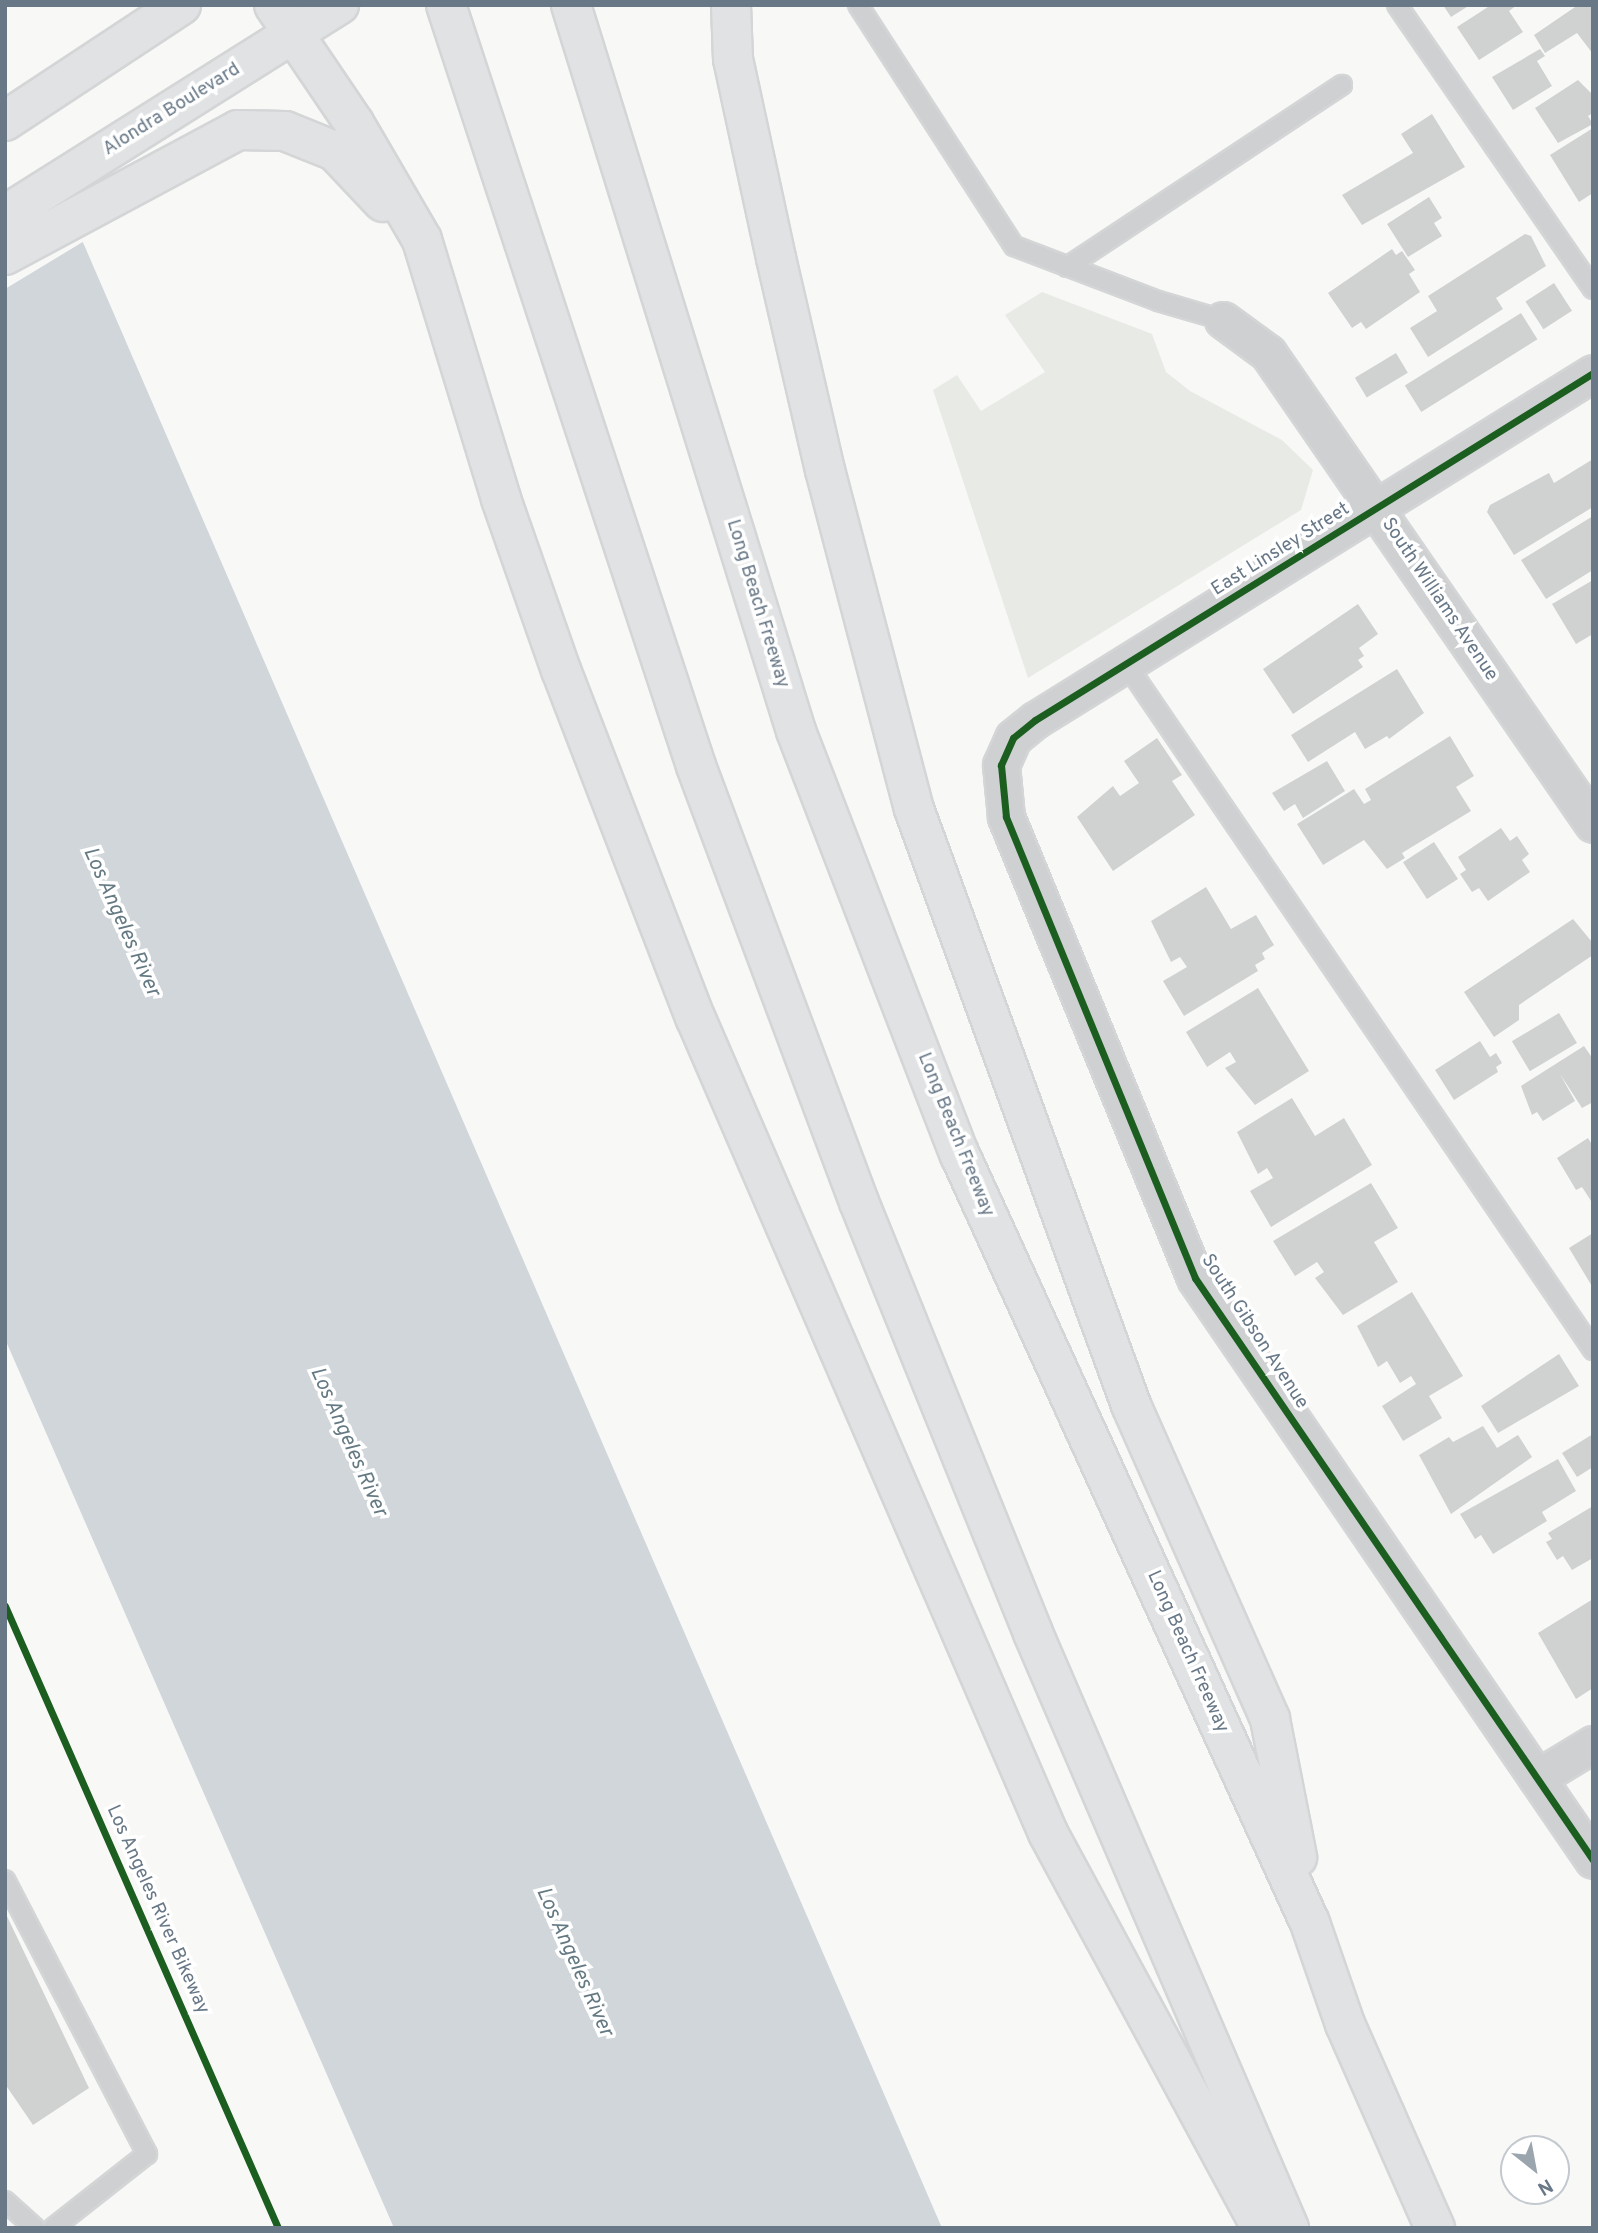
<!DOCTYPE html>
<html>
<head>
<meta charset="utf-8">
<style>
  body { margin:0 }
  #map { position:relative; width:1598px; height:2233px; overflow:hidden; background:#f8f8f7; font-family:Overpass,sans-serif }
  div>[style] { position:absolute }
  .green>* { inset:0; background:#e8ebe5 }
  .water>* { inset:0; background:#d0d6da }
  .pier>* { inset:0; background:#f8f8f7 }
  .building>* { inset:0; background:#d0d2d2; transform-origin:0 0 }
  .roads { filter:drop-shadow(2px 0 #d4d5d6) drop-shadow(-2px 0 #d4d5d6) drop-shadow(0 2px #d4d5d6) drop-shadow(0 -2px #d4d5d6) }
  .lane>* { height:18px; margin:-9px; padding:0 9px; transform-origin:9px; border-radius:9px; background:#ced0d1 }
  .street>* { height:35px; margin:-17.5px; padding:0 17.5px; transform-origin:17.5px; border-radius:17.5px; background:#ced0d1 }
  .secondary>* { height:38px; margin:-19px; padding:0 19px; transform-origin:19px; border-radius:19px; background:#e1e2e3 }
  .highway>* { height:38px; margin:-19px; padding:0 19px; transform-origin:19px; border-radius:19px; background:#e1e2e3 }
  .cycleway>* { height:7px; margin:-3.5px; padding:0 3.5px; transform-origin:3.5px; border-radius:3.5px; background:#1b5e20 }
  span { translate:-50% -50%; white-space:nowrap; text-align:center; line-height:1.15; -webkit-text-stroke:7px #fff; paint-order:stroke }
  .street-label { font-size:19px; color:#687887 }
  .water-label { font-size:21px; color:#647982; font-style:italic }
  .frame { position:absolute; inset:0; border:7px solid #687887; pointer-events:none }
  .north { position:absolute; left:1500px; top:2135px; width:70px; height:70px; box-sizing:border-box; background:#fff; border:2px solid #c3c9cf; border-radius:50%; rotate:149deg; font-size:19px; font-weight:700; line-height:28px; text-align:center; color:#687887 }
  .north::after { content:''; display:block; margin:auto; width:24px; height:32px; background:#9aa5ae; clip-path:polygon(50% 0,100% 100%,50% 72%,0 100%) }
</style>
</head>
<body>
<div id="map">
  <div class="green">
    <i style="clip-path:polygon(1042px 292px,1152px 334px,1166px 372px,1190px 391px,1282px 440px,1313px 470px,1301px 510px,1028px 678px,933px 390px,957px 375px,981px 411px,1045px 372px,1005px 315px)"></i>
  </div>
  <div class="water">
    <i style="clip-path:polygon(5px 64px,85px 247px,942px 2228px,394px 2228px,5px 1339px)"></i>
  </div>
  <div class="pier">
    <i style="clip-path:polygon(10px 66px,86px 240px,5px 289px,5px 69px)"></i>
  </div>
  <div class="building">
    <i style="clip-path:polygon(1443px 5px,1470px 5px,1451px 17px)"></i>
    <i style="clip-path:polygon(1491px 5px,1517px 5px,1509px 11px,1523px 32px,1479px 60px,1457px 27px)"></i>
    <i style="clip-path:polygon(1578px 5px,1593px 5px,1593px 54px,1577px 33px,1545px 53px,1534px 35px)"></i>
    <i style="clip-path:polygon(1540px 49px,1545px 56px,1537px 61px,1552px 86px,1513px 110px,1492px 77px)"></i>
    <i style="clip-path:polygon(1578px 80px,1593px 95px,1593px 113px,1588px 116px,1593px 124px,1558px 143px,1535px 108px)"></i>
    <i style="clip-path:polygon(1432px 114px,1465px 167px,1362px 225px,1342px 195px,1413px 153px,1401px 134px)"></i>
    <i style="clip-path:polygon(1593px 128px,1593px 193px,1579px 202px,1550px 155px)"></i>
    <i style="clip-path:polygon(1429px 197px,1442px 218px,1434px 223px,1442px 236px,1408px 257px,1387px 224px)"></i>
    <i style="clip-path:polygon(1525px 234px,1531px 236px,1546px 266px,1496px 298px,1503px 309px,1428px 357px,1410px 328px,1437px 311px,1428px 296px)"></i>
    <i style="clip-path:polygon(1392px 249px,1396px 255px,1402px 251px,1415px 270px,1409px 274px,1420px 292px,1366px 329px,1361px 322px,1352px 328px,1328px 293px)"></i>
    <i style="left:1554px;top:283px;width:33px;height:34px;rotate:57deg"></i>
    <i style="left:1521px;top:313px;width:31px;height:137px;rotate:58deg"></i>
    <i style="left:1396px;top:353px;width:23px;height:48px;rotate:59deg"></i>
    <i style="clip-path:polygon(1593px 459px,1593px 507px,1514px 555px,1487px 512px,1490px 505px,1549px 473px,1554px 483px)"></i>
    <i style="clip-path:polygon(1593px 516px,1593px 570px,1546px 599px,1521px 560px)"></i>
    <i style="clip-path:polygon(1593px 580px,1593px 634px,1576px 644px,1552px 604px)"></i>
    <i style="clip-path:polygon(1358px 604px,1378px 634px,1359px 648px,1364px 656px,1358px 660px,1363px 667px,1293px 714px,1263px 669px)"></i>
    <i style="clip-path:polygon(1397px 669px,1424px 713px,1389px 739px,1387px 736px,1365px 749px,1355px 732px,1308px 762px,1291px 735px)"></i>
    <i style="clip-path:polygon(1450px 736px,1474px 776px,1456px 787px,1471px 811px,1402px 853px,1405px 858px,1387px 869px,1364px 840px,1323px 865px,1297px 824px,1354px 789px,1364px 804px,1371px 800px,1365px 789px)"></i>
    <i style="clip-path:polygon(1157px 738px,1182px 775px,1172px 781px,1195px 815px,1113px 871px,1077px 817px,1113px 786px,1120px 796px,1139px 783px,1124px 761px)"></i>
    <i style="clip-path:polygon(1327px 761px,1345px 791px,1303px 818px,1295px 804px,1284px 811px,1272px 793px)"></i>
    <i style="clip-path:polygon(1501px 828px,1510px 841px,1517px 836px,1529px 854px,1522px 860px,1530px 872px,1488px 901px,1479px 888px,1472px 892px,1460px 874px,1466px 870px,1458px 857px)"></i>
    <i style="left:1434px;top:842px;width:44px;height:37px;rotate:57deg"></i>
    <i style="clip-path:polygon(1206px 887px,1231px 929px,1256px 915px,1274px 945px,1262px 953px,1265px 959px,1255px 965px,1258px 971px,1184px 1016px,1163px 981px,1187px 967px,1180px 957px,1171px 962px,1151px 921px)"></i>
    <i style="clip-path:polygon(1573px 919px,1592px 942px,1593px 955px,1519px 1005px,1519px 1020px,1494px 1037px,1464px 992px)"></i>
    <i style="clip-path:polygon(1258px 988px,1309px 1071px,1255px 1105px,1225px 1068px,1236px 1062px,1230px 1052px,1207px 1067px,1186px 1032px)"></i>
    <i style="left:1559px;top:1013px;width:35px;height:55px;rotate:59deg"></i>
    <i style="clip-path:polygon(1480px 1041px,1490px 1057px,1496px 1053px,1502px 1063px,1496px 1067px,1498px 1072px,1454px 1100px,1435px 1070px)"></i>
    <i style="clip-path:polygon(1584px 1046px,1593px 1059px,1593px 1102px,1582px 1108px,1560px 1074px,1575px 1101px,1543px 1121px,1537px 1112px,1532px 1115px,1521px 1086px)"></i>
    <i style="clip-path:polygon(1292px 1098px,1315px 1136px,1344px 1118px,1372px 1165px,1271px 1227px,1250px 1191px,1273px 1178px,1267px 1168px,1258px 1174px,1237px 1132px)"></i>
    <i style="clip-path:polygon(1588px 1138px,1593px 1146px,1593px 1204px,1582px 1187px,1576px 1190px,1557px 1158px)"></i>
    <i style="clip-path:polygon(1371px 1183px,1398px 1228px,1374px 1242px,1398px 1282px,1343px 1315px,1315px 1278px,1324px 1272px,1317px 1262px,1295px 1276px,1273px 1241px)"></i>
    <i style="clip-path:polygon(1593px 1233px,1593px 1288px,1569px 1248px)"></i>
    <i style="clip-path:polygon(1412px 1292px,1463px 1376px,1429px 1396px,1442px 1418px,1403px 1441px,1382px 1406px,1416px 1384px,1411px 1376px,1400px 1383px,1387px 1361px,1378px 1367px,1357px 1326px)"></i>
    <i style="clip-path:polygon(1559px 1354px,1579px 1386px,1498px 1433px,1481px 1406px)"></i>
    <i style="clip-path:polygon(1483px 1426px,1497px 1448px,1518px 1435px,1532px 1457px,1451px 1514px,1419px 1455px,1449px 1437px,1453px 1442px)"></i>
    <i style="clip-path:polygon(1593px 1434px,1593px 1467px,1577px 1477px,1562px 1453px)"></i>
    <i style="clip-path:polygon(1558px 1459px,1576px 1491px,1542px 1512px,1547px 1521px,1493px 1554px,1481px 1535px,1475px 1539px,1460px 1514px)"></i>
    <i style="clip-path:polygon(1593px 1506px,1593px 1558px,1572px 1570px,1563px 1556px,1557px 1560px,1546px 1542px,1552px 1539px,1548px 1533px)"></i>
    <i style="clip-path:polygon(1593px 1599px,1593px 1688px,1576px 1699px,1538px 1633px)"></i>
    <i style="clip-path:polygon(5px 1912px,89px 2088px,33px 2125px,5px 2084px)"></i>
  </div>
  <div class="roads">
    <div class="lane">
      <i style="left:858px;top:5px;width:287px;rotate:57.1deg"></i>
      <i style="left:1014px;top:246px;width:154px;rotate:20.9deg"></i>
      <i style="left:1158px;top:301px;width:68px;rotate:16.3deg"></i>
      <i style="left:1397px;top:5px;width:345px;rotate:55.4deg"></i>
      <i style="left:1067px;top:267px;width:330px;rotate:-33.5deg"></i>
      <i style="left:1126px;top:664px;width:830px;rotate:55.75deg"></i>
      <i style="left:5px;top:1880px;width:309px;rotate:62.6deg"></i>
      <i style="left:147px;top:2154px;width:120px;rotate:141.8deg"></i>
      <i style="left:5px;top:2201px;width:40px;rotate:42deg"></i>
    </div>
    <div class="street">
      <i style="left:1223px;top:320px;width:56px;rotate:36.3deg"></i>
      <i style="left:1268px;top:353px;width:572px;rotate:55.39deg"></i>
      <i style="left:1593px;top:373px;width:657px;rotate:148.12deg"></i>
      <i style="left:1035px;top:720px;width:28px;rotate:141deg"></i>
      <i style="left:1013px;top:738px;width:30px;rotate:114deg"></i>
      <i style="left:1001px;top:765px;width:52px;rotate:84.5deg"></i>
      <i style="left:1006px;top:817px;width:498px;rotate:67.7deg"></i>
      <i style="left:1195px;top:1278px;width:705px;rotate:55.63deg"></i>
      <i style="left:1537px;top:1778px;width:66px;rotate:-31.3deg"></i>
    </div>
    <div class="secondary">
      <i style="left:5px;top:121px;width:211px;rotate:-33.4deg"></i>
      <i style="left:5px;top:215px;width:395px;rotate:-32.2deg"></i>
    </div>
    <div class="highway">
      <i style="left:274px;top:5px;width:143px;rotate:55.9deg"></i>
      <i style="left:354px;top:123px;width:135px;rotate:59.8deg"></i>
      <i style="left:422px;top:240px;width:271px;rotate:73deg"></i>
      <i style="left:501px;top:499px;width:181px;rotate:70.7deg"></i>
      <i style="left:561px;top:670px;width:374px;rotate:68.9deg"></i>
      <i style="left:696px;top:1019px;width:887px;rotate:66.61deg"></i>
      <i style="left:1048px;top:1833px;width:449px;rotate:61.6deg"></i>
      <i style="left:446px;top:5px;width:801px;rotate:71.81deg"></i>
      <i style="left:696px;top:766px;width:465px;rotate:69.5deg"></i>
      <i style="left:859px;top:1202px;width:465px;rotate:68deg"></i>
      <i style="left:1033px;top:1633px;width:648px;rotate:66.72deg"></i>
      <i style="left:571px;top:5px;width:760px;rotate:72.78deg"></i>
      <i style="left:796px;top:731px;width:455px;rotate:68.9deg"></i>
      <i style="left:960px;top:1155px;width:844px;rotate:65.5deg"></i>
      <i style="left:1310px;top:1923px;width:107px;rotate:70.9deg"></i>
      <i style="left:1345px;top:2024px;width:223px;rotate:66.2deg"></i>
      <i style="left:731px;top:5px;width:54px;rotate:87.9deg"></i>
      <i style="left:733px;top:59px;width:204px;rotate:77.8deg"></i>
      <i style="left:776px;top:258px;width:218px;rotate:77deg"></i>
      <i style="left:825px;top:470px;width:350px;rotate:75.3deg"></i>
      <i style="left:914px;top:809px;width:634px;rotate:69.99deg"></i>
      <i style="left:1131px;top:1405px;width:343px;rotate:66.1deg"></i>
      <i style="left:1270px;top:1719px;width:141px;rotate:78.9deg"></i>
      <i style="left:5px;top:255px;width:264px;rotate:-28.2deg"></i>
      <i style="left:238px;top:130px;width:47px;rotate:1.2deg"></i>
      <i style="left:285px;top:131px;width:54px;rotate:21.8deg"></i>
      <i style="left:335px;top:151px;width:70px;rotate:46.7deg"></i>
    </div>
  </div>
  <div class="cycleway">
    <i style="left:1593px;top:373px;width:657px;rotate:148.12deg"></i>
    <i style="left:1035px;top:720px;width:28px;rotate:141deg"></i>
    <i style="left:1013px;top:738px;width:30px;rotate:114deg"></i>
    <i style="left:1001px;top:765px;width:52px;rotate:84.5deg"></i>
    <i style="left:1006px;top:817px;width:498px;rotate:67.7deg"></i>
    <i style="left:1195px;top:1278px;width:705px;rotate:55.63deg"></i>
    <i style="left:5px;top:1606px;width:679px;rotate:66.3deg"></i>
  </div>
  <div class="street-label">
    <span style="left:172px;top:110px;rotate:-32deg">Alondra Boulevard</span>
    <span style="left:1281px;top:550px;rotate:-32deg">East Linsley Street</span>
    <span style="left:1439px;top:600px;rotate:56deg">South Williams Avenue</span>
    <span style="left:757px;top:604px;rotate:73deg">Long Beach Freeway</span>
    <span style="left:955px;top:1135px;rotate:68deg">Long Beach Freeway</span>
    <span style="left:1254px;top:1332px;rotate:57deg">South Gibson Avenue</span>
    <span style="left:1187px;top:1652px;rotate:66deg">Long Beach Freeway</span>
    <span style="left:157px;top:1910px;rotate:66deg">Los Angeles River Bikeway</span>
  </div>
  <div class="water-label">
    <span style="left:121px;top:922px;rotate:66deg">Los Angeles River</span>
    <span style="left:348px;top:1442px;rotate:66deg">Los Angeles River</span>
    <span style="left:574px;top:1962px;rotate:66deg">Los Angeles River</span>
  </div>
  <div class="frame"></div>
  <div class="north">N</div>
</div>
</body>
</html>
